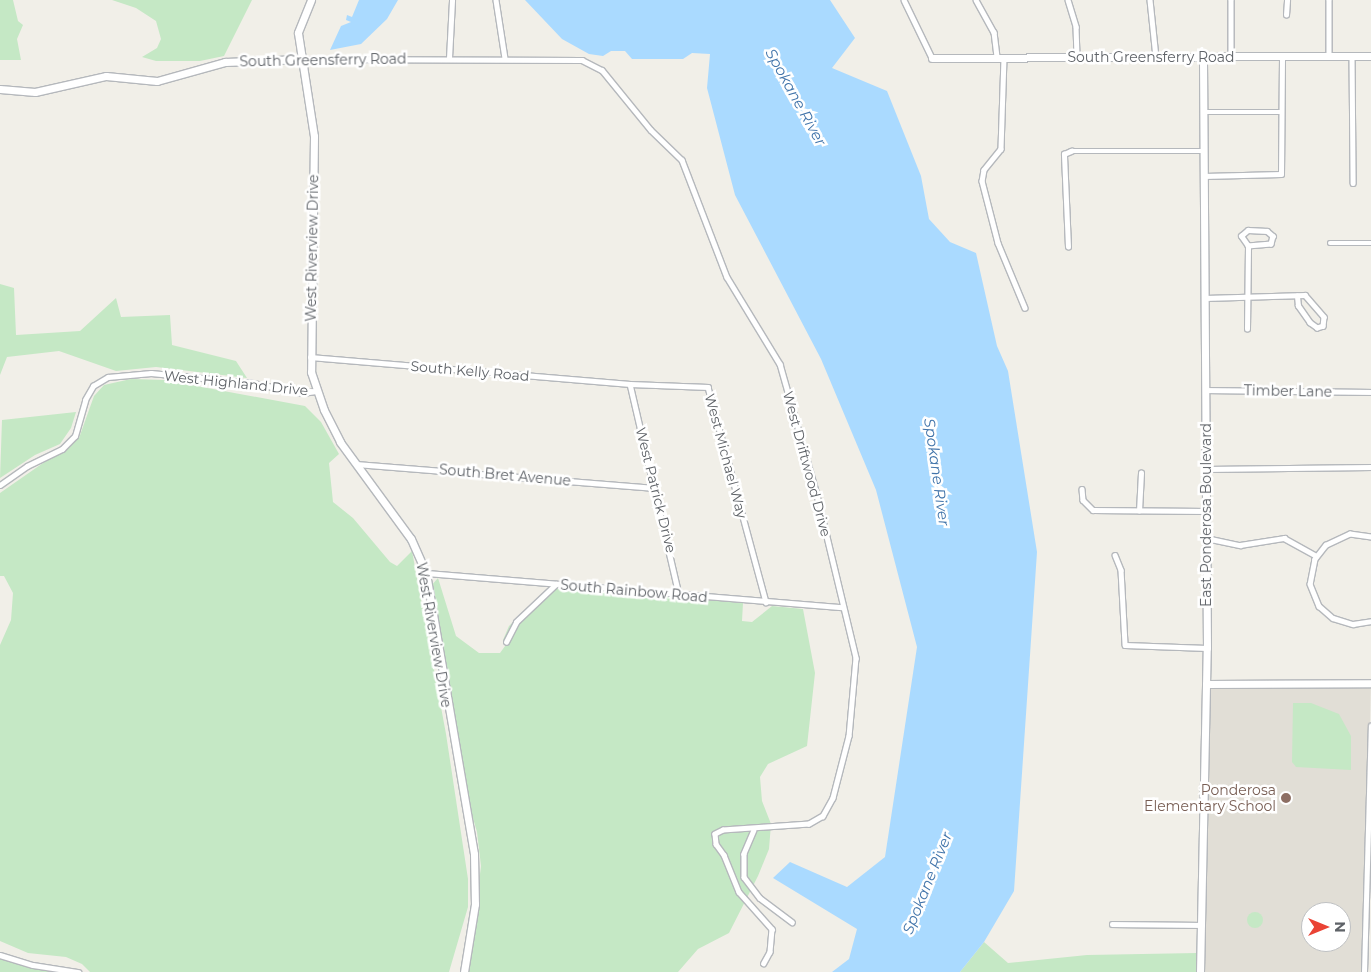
<!DOCTYPE html>
<html>
<head>
<meta charset="utf-8">
<style>
  body { margin:0 }
  #map { position:relative; width:1371px; height:972px; overflow:hidden; background:#f1efe8; font-family:Montserrat,sans-serif }
  div>[style] { position:absolute }
  .education>* { inset:0; background:#e1ded6 }
  .green>* { inset:0; background:#c5e8c5 }
  .round { border-radius:50% }
  .water>* { inset:0; background:#aadaff }
  .roads { filter:drop-shadow(1px 0 #b5b8bc) drop-shadow(-1px 0 #b5b8bc) drop-shadow(0 1px #b5b8bc) drop-shadow(0 -1px #b5b8bc) }
  .street>* { height:4.5px; margin:-2.25px; padding:0 2.25px; transform-origin:2.25px; border-radius:2.25px; background:#fff }
  .secondary>* { height:7px; margin:-3.5px; padding:0 3.5px; transform-origin:3.5px; border-radius:3.5px; background:#fff }
  .dots>* { width:14px; height:14px; translate:-50% -50%; box-sizing:border-box; border:2px solid #fff; border-radius:50% }
  span { translate:-50% -50%; white-space:nowrap; text-align:center; line-height:1.15; -webkit-text-stroke:5px #fff; paint-order:stroke }
  .street-label { font-size:14px; color:#5f6368 }
  .education-label { font-size:14px; color:#785e54 }
  .right { translate:-100% -50%; text-align:right }
  .water-label { font-size:15px; color:#4174aa; font-style:italic }
  .north { position:absolute; left:1301px; top:902px; width:50px; height:50px; box-sizing:border-box; background:#fff; border:1px solid #bfc1c3; border-radius:50%; rotate:90deg; font-size:14px; font-weight:700; line-height:20px; text-align:center; color:#5f6368 }
  .north::after { content:''; display:block; margin:auto; width:18px; height:22px; background:#ea4335; clip-path:polygon(50% 0,100% 100%,50% 72%,0 100%) }
</style>
</head>
<body>
<div id="map">
  <div class="education">
    <i style="clip-path:polygon(evenodd,1371px 683px,1364px 972px,1200px 972px,1206px 684px,1371px 683px,1311px 912px,1341px 912px,1341px 942px,1311px 942px,1311px 912px)"></i>
  </div>
  <div class="green">
    <i style="clip-path:polygon(0 0,13px 0,18px 21px,23px 25px,17px 39px,21px 60px,0 60px)"></i>
    <i style="clip-path:polygon(112px 0,252px 0,224px 56px,200px 61px,156px 61px,142px 57px,157px 48px,161px 39px,156px 21px,136px 8px)"></i>
    <i style="clip-path:polygon(0 284px,14px 288px,16px 335px,80px 331px,116px 298px,121px 317px,170px 315px,172px 345px,236px 361px,247px 378px,156px 367px,116px 371px,59px 351px,7px 357px,0 375px)"></i>
    <i style="clip-path:polygon(131px 379px,164px 380px,305px 406px,321px 422px,339px 454px,329px 463px,333px 502px,353px 518px,390px 562px,397px 566px,412px 551px,446px 734px,468px 879px,468px 907px,449px 972px,90px 972px,82px 964px,66px 957px,28px 953px,0 941px,0 645px,11px 620px,13px 593px,4px 576px,0 576px,0 493px,79px 438px,94px 396px,104px 385px)"></i>
    <i style="clip-path:polygon(76px 412px,71px 428px,60px 444px,35px 455px,0 478px,2px 420px)"></i>
    <i style="clip-path:polygon(438px 578px,456px 636px,479px 653px,500px 653px,508px 642px,503px 640px,509px 626px,549px 587px,647px 598px,663px 596px,743px 603px,742px 621px,752px 622px,772px 606px,803px 609px,815px 673px,807px 746px,768px 764px,760px 777px,762px 801px,771px 824px,769px 849px,758px 876px,729px 933px,698px 949px,678px 972px,468px 972px,481px 866px,477px 832px,464px 787px,431px 586px)"></i>
    <i style="clip-path:polygon(1293px 703px,1311px 703px,1339px 714px,1351px 736px,1351px 770px,1296px 767px,1292px 762px)"></i>
    <i class="round" style="left:1247px;top:912px;width:16px;height:16px"></i>
    <i style="clip-path:polygon(984px 942px,1008px 963px,1087px 955px,1197px 953px,1196px 972px,960px 972px)"></i>
    <i style="clip-path:polygon(0 958px,29px 968px,62px 972px,0 972px)"></i>
  </div>
  <div class="water">
    <i style="clip-path:polygon(359px 0,398px 0,387px 19px,361px 44px,330px 50px,341px 26px,351px 22px,346px 20px,347px 15px,352px 17px)"></i>
    <i style="clip-path:polygon(525px 0,830px 0,855px 38px,832px 68px,887px 91px,921px 176px,929px 219px,950px 242px,976px 253px,997px 346px,1008px 371px,1037px 552px,1014px 891px,984px 942px,960px 972px,832px 972px,849px 959px,857px 929px,773px 878px,790px 862px,847px 887px,885px 857px,917px 647px,876px 490px,821px 359px,735px 195px,707px 88px,710px 54px,692px 53px,683px 59px,632px 59px,625px 51px,611px 51px,603px 56px,589px 54px,562px 39px)"></i>
  </div>
  <div class="roads">
    <div class="street">
      <i style="left:496px;top:0;width:59px;rotate:81.2deg"></i>
      <i style="left:904px;top:0;width:64px;rotate:64.2deg"></i>
      <i style="left:976px;top:0;width:37px;rotate:61deg"></i>
      <i style="left:994px;top:32px;width:26px;rotate:83deg"></i>
      <i style="left:1068px;top:0;width:28px;rotate:73deg"></i>
      <i style="left:1076px;top:27px;width:30px;rotate:88deg"></i>
      <i style="left:1150px;top:0;width:57px;rotate:84deg"></i>
      <i style="left:1231px;top:0;width:57px;rotate:90deg"></i>
      <i style="left:1329px;top:0;width:56px;rotate:90deg"></i>
      <i style="left:1286px;top:15px;width:15px;rotate:-86deg"></i>
      <i style="left:1352px;top:56px;width:127px;rotate:89.5deg"></i>
      <i style="left:449px;top:58px;width:58px;rotate:-87deg"></i>
      <i style="left:1004px;top:58px;width:91px;rotate:91.9deg"></i>
      <i style="left:1001px;top:149px;width:27px;rotate:129deg"></i>
      <i style="left:984px;top:170px;width:11px;rotate:100deg"></i>
      <i style="left:982px;top:181px;width:64px;rotate:75.5deg"></i>
      <i style="left:998px;top:243px;width:70px;rotate:67.4deg"></i>
      <i style="left:302px;top:59px;width:280px;rotate:0.2deg"></i>
      <i style="left:582px;top:60px;width:22px;rotate:27deg"></i>
      <i style="left:602px;top:70px;width:77px;rotate:50.8deg"></i>
      <i style="left:651px;top:130px;width:43px;rotate:44.1deg"></i>
      <i style="left:682px;top:160px;width:125px;rotate:69deg"></i>
      <i style="left:727px;top:277px;width:102px;rotate:58.7deg"></i>
      <i style="left:780px;top:364px;width:136px;rotate:74.2deg"></i>
      <i style="left:817px;top:495px;width:168px;rotate:76.5deg"></i>
      <i style="left:856px;top:658px;width:78px;rotate:95.1deg"></i>
      <i style="left:849px;top:736px;width:64px;rotate:104.5deg"></i>
      <i style="left:833px;top:798px;width:21px;rotate:119deg"></i>
      <i style="left:823px;top:816px;width:16px;rotate:150deg"></i>
      <i style="left:809px;top:824px;width:86px;rotate:176deg"></i>
      <i style="left:723px;top:830px;width:9px;rotate:153deg"></i>
      <i style="left:715px;top:834px;width:10px;rotate:84deg"></i>
      <i style="left:716px;top:844px;width:14px;rotate:54deg"></i>
      <i style="left:724px;top:855px;width:40px;rotate:68deg"></i>
      <i style="left:739px;top:892px;width:50px;rotate:48.3deg"></i>
      <i style="left:772px;top:929px;width:23px;rotate:95deg"></i>
      <i style="left:770px;top:952px;width:13px;rotate:119deg"></i>
      <i style="left:1204px;top:112px;width:77px"></i>
      <i style="left:1204px;top:176px;width:77px;rotate:-1.5deg"></i>
      <i style="left:1281px;top:174px;width:117px;rotate:-89.5deg"></i>
      <i style="left:1330px;top:243px;width:41px"></i>
      <i style="left:1068px;top:247px;width:93px;rotate:-92.5deg"></i>
      <i style="left:1064px;top:154px;width:8px;rotate:-23deg"></i>
      <i style="left:1071px;top:151px;width:133px"></i>
      <i style="left:1205px;top:298px;width:100px;rotate:-1.7deg"></i>
      <i style="left:1305px;top:295px;width:29px;rotate:49deg"></i>
      <i style="left:1324px;top:317px;width:9px;rotate:96deg"></i>
      <i style="left:1323px;top:326px;width:6px;rotate:162deg"></i>
      <i style="left:1317px;top:328px;width:9px;rotate:-144deg"></i>
      <i style="left:1310px;top:323px;width:21px;rotate:-125deg"></i>
      <i style="left:1298px;top:306px;width:10px;rotate:-96deg"></i>
      <i style="left:1247px;top:329px;width:83px;rotate:-89.3deg"></i>
      <i style="left:1248px;top:246px;width:12px;rotate:-125deg"></i>
      <i style="left:1241px;top:236px;width:9px;rotate:-41deg"></i>
      <i style="left:1248px;top:230px;width:19px;rotate:3deg"></i>
      <i style="left:1267px;top:231px;width:8px;rotate:40deg"></i>
      <i style="left:1273px;top:236px;width:8px;rotate:104deg"></i>
      <i style="left:1271px;top:244px;width:23px;rotate:175deg"></i>
      <i style="left:310px;top:357px;width:321px;rotate:4.8deg"></i>
      <i style="left:630px;top:384px;width:78px;rotate:2.2deg"></i>
      <i style="left:708px;top:387px;width:223px;rotate:74.9deg"></i>
      <i style="left:630px;top:384px;width:217px;rotate:76.9deg"></i>
      <i style="left:1205px;top:390px;width:166px;rotate:0.7deg"></i>
      <i style="left:356px;top:464px;width:300px;rotate:4.6deg"></i>
      <i style="left:1206px;top:469px;width:165px;rotate:-0.7deg"></i>
      <i style="left:0;top:485px;width:33px;rotate:-35deg"></i>
      <i style="left:27px;top:466px;width:39px;rotate:-26deg"></i>
      <i style="left:62px;top:449px;width:18px;rotate:-45deg"></i>
      <i style="left:75px;top:436px;width:37px;rotate:-74deg"></i>
      <i style="left:85px;top:400px;width:16px;rotate:-60deg"></i>
      <i style="left:93px;top:386px;width:17px;rotate:-31deg"></i>
      <i style="left:108px;top:377px;width:43px;rotate:-5.3deg"></i>
      <i style="left:151px;top:373px;width:102px;rotate:5.6deg"></i>
      <i style="left:253px;top:383px;width:50px;rotate:11.5deg"></i>
      <i style="left:302px;top:393px;width:14px;rotate:-8deg"></i>
      <i style="left:1082px;top:489px;width:11px;rotate:85deg"></i>
      <i style="left:1083px;top:500px;width:14px;rotate:45deg"></i>
      <i style="left:1093px;top:510px;width:113px;rotate:0.5deg"></i>
      <i style="left:1139px;top:511px;width:38px;rotate:-87deg"></i>
      <i style="left:1371px;top:537px;width:21px;rotate:-172deg"></i>
      <i style="left:1350px;top:534px;width:26px;rotate:155deg"></i>
      <i style="left:1326px;top:545px;width:18px;rotate:128deg"></i>
      <i style="left:1315px;top:559px;width:25px;rotate:101deg"></i>
      <i style="left:1310px;top:584px;width:24px;rotate:68deg"></i>
      <i style="left:1319px;top:606px;width:18px;rotate:41deg"></i>
      <i style="left:1333px;top:618px;width:21px;rotate:17deg"></i>
      <i style="left:1353px;top:624px;width:18px;rotate:-9deg"></i>
      <i style="left:1206px;top:538px;width:35px;rotate:12deg"></i>
      <i style="left:1240px;top:545px;width:45px;rotate:-9deg"></i>
      <i style="left:1284px;top:538px;width:37px;rotate:29deg"></i>
      <i style="left:1115px;top:555px;width:16px;rotate:68deg"></i>
      <i style="left:1121px;top:570px;width:75px;rotate:86.9deg"></i>
      <i style="left:1125px;top:645px;width:82px;rotate:2.1deg"></i>
      <i style="left:426px;top:573px;width:418px;rotate:4.7deg"></i>
      <i style="left:506px;top:642px;width:22px;rotate:-63deg"></i>
      <i style="left:516px;top:622px;width:55px;rotate:-43.5deg"></i>
      <i style="left:754px;top:830px;width:26px;rotate:113deg"></i>
      <i style="left:744px;top:854px;width:23px;rotate:90deg"></i>
      <i style="left:744px;top:877px;width:26px;rotate:53deg"></i>
      <i style="left:760px;top:898px;width:40px;rotate:37deg"></i>
      <i style="left:1112px;top:924px;width:90px;rotate:0.6deg"></i>
      <i style="left:0;top:955px;width:34px;rotate:17deg"></i>
      <i style="left:33px;top:965px;width:46px;rotate:8.8deg"></i>
      <i style="left:1364px;top:972px;width:246px;rotate:-88.4deg"></i>
    </div>
    <div class="secondary">
      <i style="left:311px;top:0;width:35px;rotate:112deg"></i>
      <i style="left:298px;top:33px;width:104px;rotate:81.2deg"></i>
      <i style="left:314px;top:136px;width:236px;rotate:90.7deg"></i>
      <i style="left:311px;top:372px;width:40px;rotate:71.1deg"></i>
      <i style="left:324px;top:410px;width:36px;rotate:63deg"></i>
      <i style="left:340px;top:442px;width:120px;rotate:53.8deg"></i>
      <i style="left:411px;top:539px;width:37px;rotate:66deg"></i>
      <i style="left:426px;top:573px;width:285px;rotate:80.3deg"></i>
      <i style="left:474px;top:854px;width:50px;rotate:88.9deg"></i>
      <i style="left:475px;top:904px;width:69px;rotate:99.2deg"></i>
      <i style="left:932px;top:58px;width:439px;rotate:-0.3deg"></i>
      <i style="left:0;top:89px;width:35px;rotate:5deg"></i>
      <i style="left:35px;top:92px;width:73px;rotate:-12.7deg"></i>
      <i style="left:106px;top:76px;width:51px;rotate:5.6deg"></i>
      <i style="left:157px;top:81px;width:71px;rotate:-15.6deg"></i>
      <i style="left:225px;top:62px;width:77px;rotate:-2.2deg"></i>
      <i style="left:1206px;top:684px;width:165px;rotate:-0.3deg"></i>
      <i style="left:1200px;top:972px;width:324px;rotate:-88.8deg"></i>
      <i style="left:1207px;top:648px;width:591px;rotate:-90.39deg"></i>
    </div>
  </div>
  <div class="dots">
    <i style="left:1286px;top:798px;background:#8d6e63"></i>
  </div>
  <div class="street-label">
    <span style="left:1151px;top:57px">South Greensferry Road</span>
    <span style="left:323px;top:60px;rotate:-1deg">South Greensferry Road</span>
    <span style="left:312px;top:248px;rotate:-89deg">West Riverview Drive</span>
    <span style="left:470px;top:371px;rotate:5deg">South Kelly Road</span>
    <span style="left:236px;top:383px;rotate:6deg">West Highland Drive</span>
    <span style="left:1288px;top:391px;rotate:1deg">Timber Lane</span>
    <span style="left:726px;top:456px;rotate:75deg">West Michael Way</span>
    <span style="left:807px;top:464px;rotate:75deg">West Driftwood Drive</span>
    <span style="left:505px;top:475px;rotate:5deg">South Bret Avenue</span>
    <span style="left:656px;top:490px;rotate:76deg">West Patrick Drive</span>
    <span style="left:1206px;top:515px;rotate:-90deg">East Ponderosa Boulevard</span>
    <span style="left:634px;top:591px;rotate:5deg">South Rainbow Road</span>
    <span style="left:434px;top:635px;rotate:80deg">West Riverview Drive</span>
  </div>
  <div class="education-label">
    <span class="right" style="left:1276px;top:798px">Ponderosa<br>Elementary School</span>
  </div>
  <div class="water-label">
    <span style="left:796px;top:97px;rotate:61deg">Spokane River</span>
    <span style="left:937px;top:472px;rotate:82deg">Spokane River</span>
    <span style="left:927px;top:883px;rotate:-68deg">Spokane River</span>
  </div>
  <div class="north">N</div>
</div>
</body>
</html>
